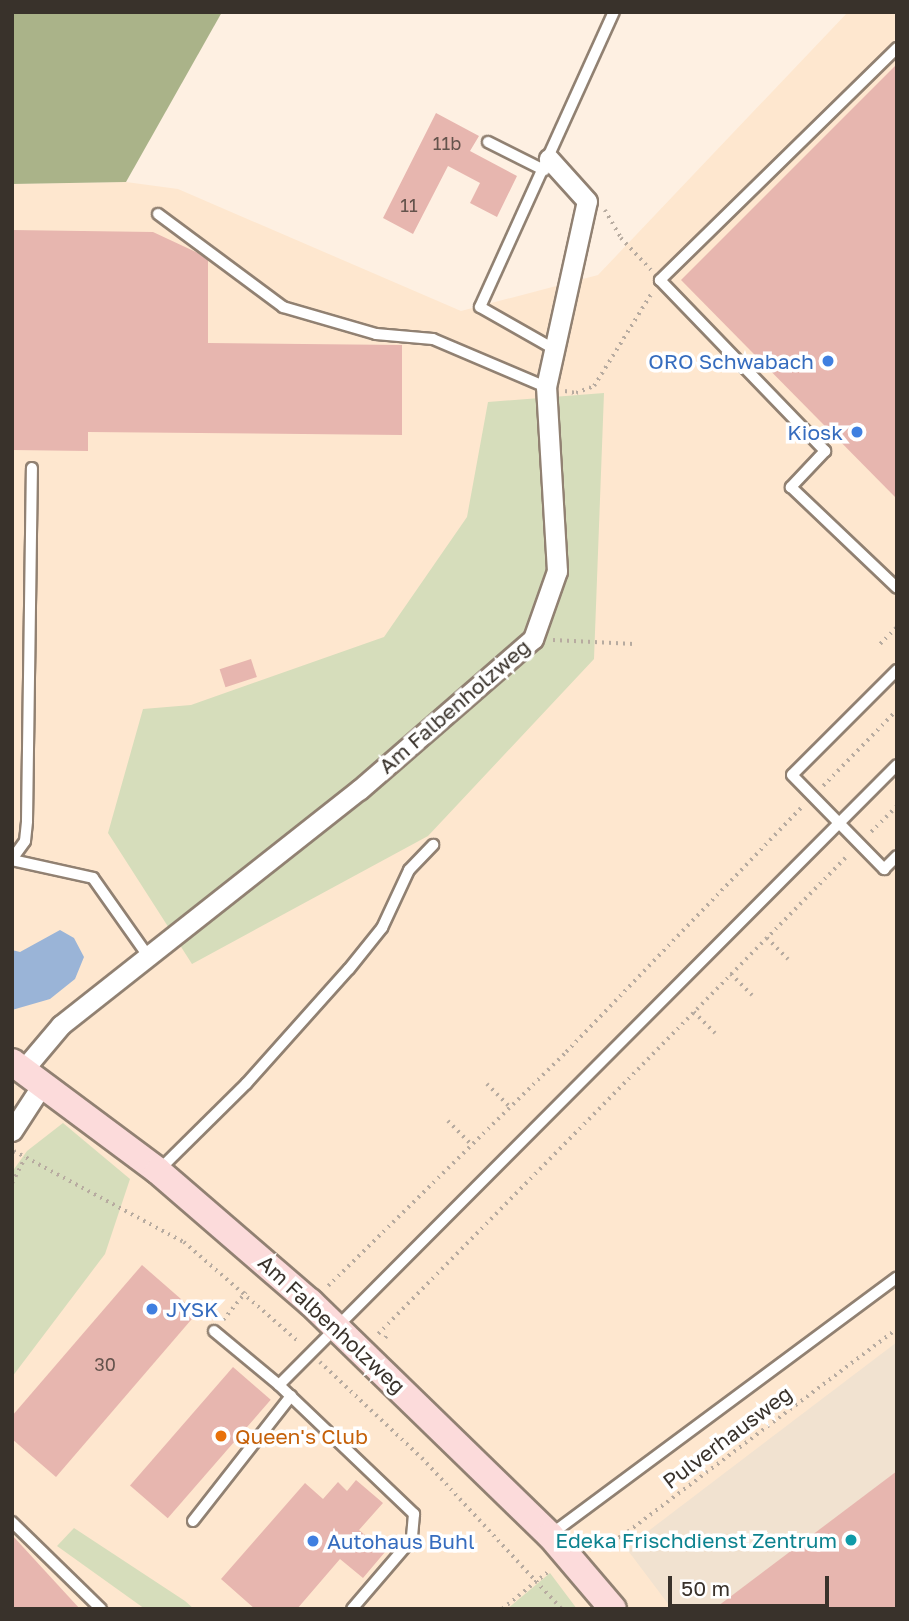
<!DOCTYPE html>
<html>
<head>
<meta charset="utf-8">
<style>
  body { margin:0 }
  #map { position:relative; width:909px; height:1621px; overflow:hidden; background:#fef0e2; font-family:"Golos Text",sans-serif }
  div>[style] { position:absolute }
  .built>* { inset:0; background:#fee7cf }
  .industrial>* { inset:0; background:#f1e2d0 }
  .green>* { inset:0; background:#d6ddbb }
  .forest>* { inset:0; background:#aab389 }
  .water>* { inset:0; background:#9ab4d7 }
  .building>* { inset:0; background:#e7b6af; transform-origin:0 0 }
  .path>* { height:3.5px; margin-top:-1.75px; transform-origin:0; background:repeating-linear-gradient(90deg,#b7aba0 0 2px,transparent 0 7px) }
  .roads { filter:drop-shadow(2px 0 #918172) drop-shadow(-2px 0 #918172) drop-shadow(0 2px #918172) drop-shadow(0 -2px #918172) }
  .lane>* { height:10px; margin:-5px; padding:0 5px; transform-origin:5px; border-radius:5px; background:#fff }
  .street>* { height:19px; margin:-9.5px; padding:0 9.5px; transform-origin:9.5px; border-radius:9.5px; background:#fff }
  .secondary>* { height:26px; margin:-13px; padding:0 13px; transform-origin:13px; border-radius:13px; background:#fcdbdb }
  .dots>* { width:19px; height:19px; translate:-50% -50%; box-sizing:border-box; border:4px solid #fff; border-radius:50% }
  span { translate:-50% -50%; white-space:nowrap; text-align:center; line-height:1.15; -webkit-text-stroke:7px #fff; paint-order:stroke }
  .number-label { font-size:18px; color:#64534c }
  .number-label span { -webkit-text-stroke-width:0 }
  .shop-label { font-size:21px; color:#366cbe }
  .right { translate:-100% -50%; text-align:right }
  .left { translate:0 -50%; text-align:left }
  .street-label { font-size:21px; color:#39322b }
  .food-label { font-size:21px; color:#c56008 }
  .culture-label { font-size:21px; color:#0d838f }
  .frame { position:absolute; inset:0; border:14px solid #39322b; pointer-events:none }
  .scale { position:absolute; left:668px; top:1576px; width:161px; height:32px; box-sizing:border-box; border:4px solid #39322b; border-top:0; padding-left:9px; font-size:21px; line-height:24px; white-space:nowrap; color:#39322b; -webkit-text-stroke:5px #fff; paint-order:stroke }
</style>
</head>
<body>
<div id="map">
  <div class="built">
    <i style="clip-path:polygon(848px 12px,897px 12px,897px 1609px,12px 1609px,12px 184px,126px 182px,178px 189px,461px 311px,598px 275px)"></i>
  </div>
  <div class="industrial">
    <i style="clip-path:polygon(897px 1342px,897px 1609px,672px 1609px,626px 1548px)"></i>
  </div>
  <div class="green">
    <i style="clip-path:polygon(604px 393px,594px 659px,428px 836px,192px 964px,108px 833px,143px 709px,191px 705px,384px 637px,467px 517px,488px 402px)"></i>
    <i style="clip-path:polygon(63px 1123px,130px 1179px,105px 1254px,12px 1377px,12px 1172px,27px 1151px)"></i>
    <i style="clip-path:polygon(74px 1528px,185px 1601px,194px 1609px,145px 1609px,57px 1546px)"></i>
    <i style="clip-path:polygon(550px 1573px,577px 1609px,507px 1609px)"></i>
  </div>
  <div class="forest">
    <i style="clip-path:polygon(12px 12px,222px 12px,126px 182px,12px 184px)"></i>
  </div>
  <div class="water">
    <i style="clip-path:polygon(60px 930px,74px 938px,84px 957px,75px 979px,50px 999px,12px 1010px,12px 950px,20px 952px)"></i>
  </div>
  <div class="building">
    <i style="clip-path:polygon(897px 64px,897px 499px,681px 280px)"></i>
    <i style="clip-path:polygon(436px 113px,479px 136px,470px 151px,517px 176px,497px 217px,470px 203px,480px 183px,448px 166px,413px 234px,383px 218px)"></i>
    <i style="clip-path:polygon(12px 230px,153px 232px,198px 253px,208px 260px,208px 343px,402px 345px,402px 435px,88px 432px,88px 451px,12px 450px)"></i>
    <i style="left:251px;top:659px;width:19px;height:33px;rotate:72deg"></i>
    <i style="clip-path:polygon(142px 1265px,197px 1313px,56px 1477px,12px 1439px,12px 1416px)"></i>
    <i style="left:233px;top:1367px;width:50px;height:157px;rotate:41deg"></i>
    <i style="clip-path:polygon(897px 1471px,897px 1609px,714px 1609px)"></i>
    <i style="clip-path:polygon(356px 1480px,383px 1503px,359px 1530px,385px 1552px,363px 1578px,340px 1559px,297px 1609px,255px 1609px,221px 1579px,305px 1483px,323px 1499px,338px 1482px,347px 1491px)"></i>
    <i style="clip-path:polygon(12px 1535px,80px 1609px,12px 1609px)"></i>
  </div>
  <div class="path">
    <i style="left:605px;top:210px;width:32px;rotate:60deg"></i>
    <i style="left:621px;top:238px;width:44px;rotate:46.8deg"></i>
    <i style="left:565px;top:391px;width:11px;rotate:10deg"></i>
    <i style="left:576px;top:393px;width:19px;rotate:-21deg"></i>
    <i style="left:594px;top:386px;width:108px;rotate:-58.2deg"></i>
    <i style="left:553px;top:640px;width:81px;rotate:2.8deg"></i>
    <i style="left:880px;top:644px;width:24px;rotate:-45deg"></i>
    <i style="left:823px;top:786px;width:106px;rotate:-45.8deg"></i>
    <i style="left:871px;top:832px;width:37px;rotate:-45deg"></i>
    <i style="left:767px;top:938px;width:30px;rotate:45deg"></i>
    <i style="left:731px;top:974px;width:30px;rotate:45deg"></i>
    <i style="left:694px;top:1012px;width:30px;rotate:45deg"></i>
    <i style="left:487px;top:1084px;width:33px;rotate:45deg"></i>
    <i style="left:448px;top:1121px;width:34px;rotate:45deg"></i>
    <i style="left:14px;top:1151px;width:193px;rotate:28.2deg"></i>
    <i style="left:184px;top:1242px;width:152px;rotate:41deg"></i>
    <i style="left:12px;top:1183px;width:28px;rotate:-63deg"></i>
    <i style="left:328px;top:1286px;width:334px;rotate:-44.5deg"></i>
    <i style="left:566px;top:1052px;width:342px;rotate:-46.1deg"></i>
    <i style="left:223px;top:1320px;width:36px;rotate:-51deg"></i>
    <i style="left:378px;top:1334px;width:671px;rotate:-45.54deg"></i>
    <i style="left:385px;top:1338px;width:5px;rotate:-53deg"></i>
    <i style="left:320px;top:1362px;width:140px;rotate:43.3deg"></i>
    <i style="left:422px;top:1458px;width:206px;rotate:47.2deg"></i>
    <i style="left:592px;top:1546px;width:32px;rotate:-18deg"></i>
    <i style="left:622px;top:1536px;width:344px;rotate:-37deg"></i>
    <i style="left:502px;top:1609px;width:60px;rotate:-39deg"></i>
  </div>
  <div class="roads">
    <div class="lane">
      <i style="left:897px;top:48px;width:332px;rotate:135.6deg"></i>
      <i style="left:660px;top:280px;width:238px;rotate:46deg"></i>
      <i style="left:825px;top:451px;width:50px;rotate:133.4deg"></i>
      <i style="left:791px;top:487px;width:146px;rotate:43.6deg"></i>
      <i style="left:488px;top:142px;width:63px;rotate:26.6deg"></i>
      <i style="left:158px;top:214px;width:156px;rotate:36.6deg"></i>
      <i style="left:283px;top:307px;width:97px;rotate:16.2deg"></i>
      <i style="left:376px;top:334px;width:57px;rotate:5deg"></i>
      <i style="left:433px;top:339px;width:123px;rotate:23deg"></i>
      <i style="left:554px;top:349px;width:85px;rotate:-150.4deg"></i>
      <i style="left:480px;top:307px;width:324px;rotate:-65.6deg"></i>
      <i style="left:897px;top:670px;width:148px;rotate:135deg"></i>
      <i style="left:792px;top:775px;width:132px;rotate:45.6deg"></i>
      <i style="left:884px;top:869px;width:18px;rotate:-45deg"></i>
      <i style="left:12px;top:859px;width:22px;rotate:-54deg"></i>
      <i style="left:25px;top:841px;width:20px;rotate:-84deg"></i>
      <i style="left:27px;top:821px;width:353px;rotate:-89.2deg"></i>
      <i style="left:12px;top:860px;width:83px;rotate:12.5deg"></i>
      <i style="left:93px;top:878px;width:95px;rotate:54.8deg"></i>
      <i style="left:158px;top:1171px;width:124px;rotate:-44.7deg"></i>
      <i style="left:246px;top:1084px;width:154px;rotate:-48.2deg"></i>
      <i style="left:349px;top:969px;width:53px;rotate:-51.2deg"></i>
      <i style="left:382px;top:928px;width:64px;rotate:-65deg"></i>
      <i style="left:409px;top:870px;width:35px;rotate:-46deg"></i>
      <i style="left:214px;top:1331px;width:85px;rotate:39.7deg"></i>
      <i style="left:279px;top:1385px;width:875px;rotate:-45.09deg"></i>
      <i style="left:279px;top:1385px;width:187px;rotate:43.7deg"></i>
      <i style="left:414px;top:1514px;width:25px;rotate:95deg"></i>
      <i style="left:412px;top:1539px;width:92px;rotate:130.6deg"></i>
      <i style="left:193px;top:1521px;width:159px;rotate:-51.9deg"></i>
      <i style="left:12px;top:1522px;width:124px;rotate:44.3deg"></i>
      <i style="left:550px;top:1535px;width:432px;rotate:-36.6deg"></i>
    </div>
    <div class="street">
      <i style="left:23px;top:1070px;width:59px;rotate:-49.8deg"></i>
      <i style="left:61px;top:1025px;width:380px;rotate:-38.3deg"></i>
      <i style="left:359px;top:790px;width:230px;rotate:-41deg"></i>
      <i style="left:533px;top:639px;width:72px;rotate:-70.6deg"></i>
      <i style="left:557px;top:571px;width:184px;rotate:-93.4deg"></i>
      <i style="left:546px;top:387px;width:190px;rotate:-77.6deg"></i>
      <i style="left:587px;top:201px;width:57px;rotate:-132.1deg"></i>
      <i style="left:12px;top:1131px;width:55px;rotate:-56.9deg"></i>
    </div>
    <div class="secondary">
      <i style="left:12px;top:1062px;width:182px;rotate:36.7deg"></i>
      <i style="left:158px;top:1171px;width:201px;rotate:40.8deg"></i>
      <i style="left:310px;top:1302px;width:334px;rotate:44.2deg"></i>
      <i style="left:550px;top:1535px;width:97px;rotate:49.6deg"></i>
    </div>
  </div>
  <div class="dots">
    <i style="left:828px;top:361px;background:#3f7fe0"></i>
    <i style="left:857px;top:432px;background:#3f7fe0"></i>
    <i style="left:152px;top:1309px;background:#3f7fe0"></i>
    <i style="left:221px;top:1436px;background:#e8710a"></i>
    <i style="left:851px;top:1540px;background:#0f9aa8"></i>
    <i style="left:313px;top:1541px;background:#3f7fe0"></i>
  </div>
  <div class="number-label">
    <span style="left:447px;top:143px">11b</span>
    <span style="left:409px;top:205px">11</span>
    <span style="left:105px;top:1364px">30</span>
  </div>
  <div class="shop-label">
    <span class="right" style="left:814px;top:361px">ORO Schwabach</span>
    <span class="right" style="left:843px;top:432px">Kiosk</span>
    <span class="left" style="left:166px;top:1309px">JYSK</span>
    <span class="left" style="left:327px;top:1541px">Autohaus Buhl</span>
  </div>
  <div class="street-label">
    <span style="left:454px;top:706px;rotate:-41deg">Am Falbenholzweg</span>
    <span style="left:332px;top:1324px;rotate:43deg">Am Falbenholzweg</span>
    <span style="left:727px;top:1437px;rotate:-37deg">Pulverhausweg</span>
  </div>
  <div class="food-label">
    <span class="left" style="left:235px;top:1436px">Queen's Club</span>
  </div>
  <div class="culture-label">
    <span class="right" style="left:837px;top:1540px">Edeka Frischdienst Zentrum</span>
  </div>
  <div class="frame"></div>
  <div class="scale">50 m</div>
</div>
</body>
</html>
